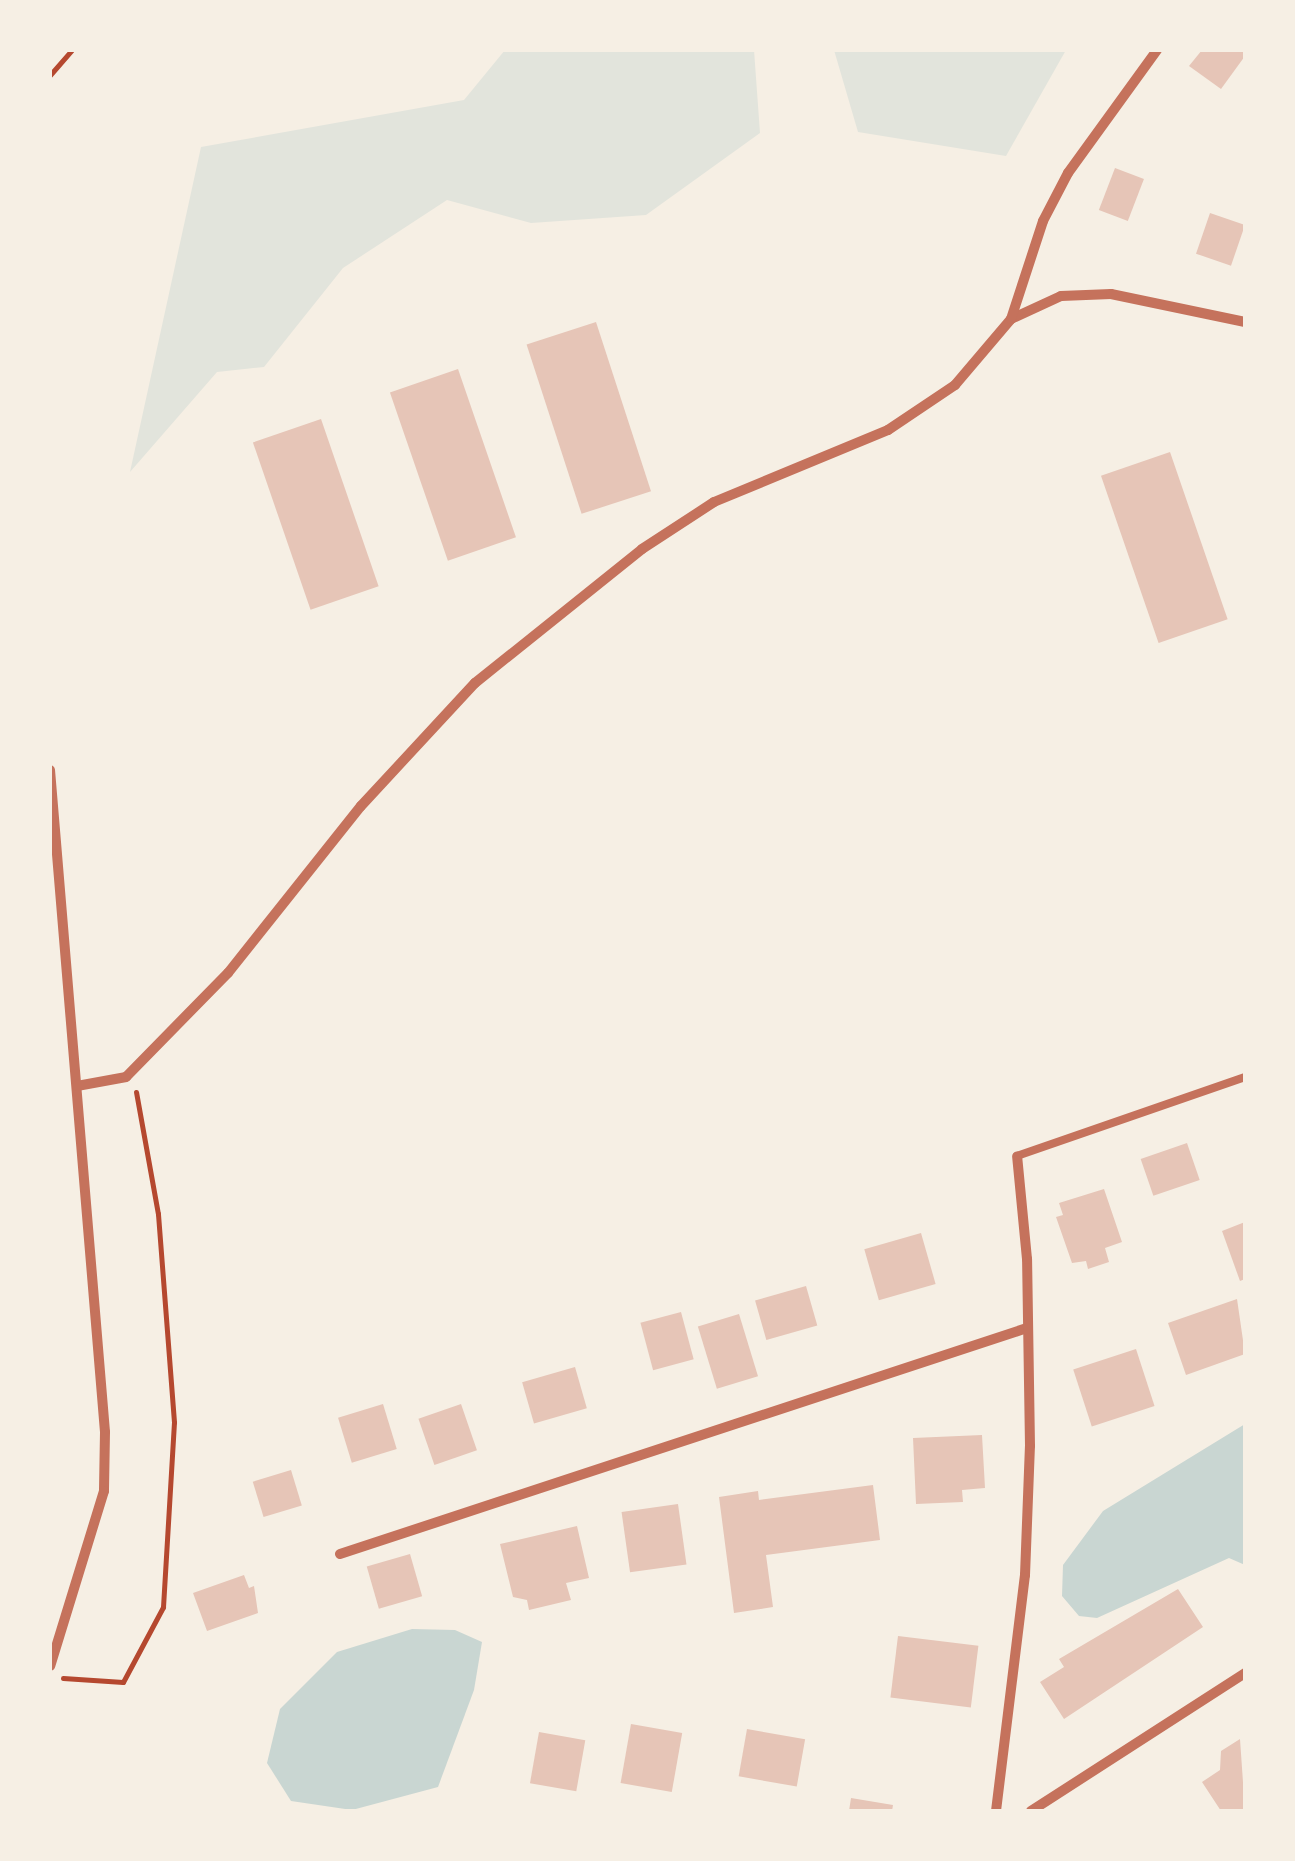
<!DOCTYPE html>
<html>
<head>
<meta charset="utf-8">
<style>
  body { margin:0 }
  #map { position:relative; width:1295px; height:1861px; overflow:hidden; background:#f6efe4; font-family:Rubik,sans-serif }
  div>[style] { position:absolute }
  .green>* { inset:0; background:#e2e4dc }
  .water>* { inset:0; background:#c9d6d2 }
  .building>* { inset:0; background:#e6c5b7; transform-origin:0 0 }
  .path>* { height:5px; margin:-2.5px; padding:0 2.5px; transform-origin:2.5px; border-radius:2.5px; background:#b5482f }
  .service>* { height:8px; margin:-4px; padding:0 4px; transform-origin:4px; border-radius:4px; background:#c5725c }
  .minor>* { height:10px; margin:-5px; padding:0 5px; transform-origin:5px; border-radius:5px; background:#c5725c }
  span { translate:-50% -50%; white-space:nowrap; text-align:center; line-height:1.15; -webkit-text-stroke:8px #f6efe4; paint-order:stroke }
  .frame { position:absolute; inset:0; border:52px solid #f6efe4; pointer-events:none }
</style>
</head>
<body>
<div id="map">
  <div class="green">
    <i style="clip-path:polygon(505px 50px,754px 50px,760px 133px,646px 215px,531px 223px,447px 200px,343px 268px,264px 367px,217px 372px,130px 472px,201px 147px,464px 100px)"></i>
    <i style="clip-path:polygon(834px 50px,1066px 50px,1006px 156px,858px 132px)"></i>
  </div>
  <div class="water">
    <i style="clip-path:polygon(1245px 1424px,1245px 1565px,1229px 1558px,1097px 1618px,1079px 1616px,1062px 1596px,1063px 1565px,1103px 1511px)"></i>
    <i style="clip-path:polygon(412px 1629px,455px 1630px,482px 1642px,474px 1690px,438px 1787px,352px 1810px,291px 1801px,267px 1763px,280px 1709px,337px 1652px)"></i>
  </div>
  <div class="building">
    <i style="clip-path:polygon(1202px 50px,1245px 50px,1245px 56px,1221px 89px,1189px 66px)"></i>
    <i style="left:1115px;top:168px;width:31px;height:45px;rotate:21deg"></i>
    <i style="left:1210px;top:213px;width:37px;height:43px;rotate:19deg"></i>
    <i style="left:596px;top:322px;width:178px;height:73px;rotate:72deg"></i>
    <i style="left:458px;top:369px;width:178px;height:72px;rotate:71deg"></i>
    <i style="left:321px;top:419px;width:177px;height:72px;rotate:71deg"></i>
    <i style="left:1170px;top:452px;width:177px;height:73px;rotate:71deg"></i>
    <i style="left:1187px;top:1143px;width:39px;height:49px;rotate:71deg"></i>
    <i style="clip-path:polygon(1104px 1189px,1122px 1242px,1105px 1248px,1109px 1262px,1088px 1269px,1086px 1261px,1072px 1263px,1056px 1217px,1063px 1215px,1059px 1203px)"></i>
    <i style="clip-path:polygon(1245px 1222px,1245px 1279px,1240px 1281px,1222px 1231px)"></i>
    <i style="left:921px;top:1233px;width:53px;height:59px;rotate:74deg"></i>
    <i style="left:806px;top:1286px;width:41px;height:53px;rotate:74deg"></i>
    <i style="clip-path:polygon(1237px 1299px,1245px 1354px,1186px 1375px,1168px 1323px)"></i>
    <i style="left:681px;top:1312px;width:49px;height:42px;rotate:75deg"></i>
    <i style="left:739px;top:1314px;width:65px;height:43px;rotate:73deg"></i>
    <i style="left:1136px;top:1349px;width:60px;height:66px;rotate:72deg"></i>
    <i style="left:575px;top:1367px;width:43px;height:55px;rotate:74deg"></i>
    <i style="left:383px;top:1404px;width:47px;height:47px;rotate:73deg"></i>
    <i style="left:461px;top:1404px;width:49px;height:45px;rotate:71deg"></i>
    <i style="clip-path:polygon(982px 1435px,985px 1488px,962px 1490px,963px 1502px,916px 1504px,913px 1438px)"></i>
    <i style="left:291px;top:1470px;width:37px;height:40px;rotate:73deg"></i>
    <i style="clip-path:polygon(873px 1485px,880px 1540px,766px 1555px,773px 1607px,734px 1613px,719px 1497px,758px 1491px,759px 1500px)"></i>
    <i style="left:678px;top:1504px;width:61px;height:57px;rotate:82deg"></i>
    <i style="clip-path:polygon(577px 1526px,589px 1578px,566px 1583px,571px 1600px,529px 1610px,527px 1600px,513px 1597px,500px 1544px)"></i>
    <i style="left:410px;top:1554px;width:44px;height:45px;rotate:74deg"></i>
    <i style="clip-path:polygon(244px 1575px,249px 1588px,254px 1586px,258px 1613px,207px 1631px,193px 1593px)"></i>
    <i style="clip-path:polygon(1178px 1589px,1203px 1627px,1064px 1719px,1040px 1682px,1064px 1667px,1059px 1659px)"></i>
    <i style="left:898px;top:1636px;width:81px;height:62px;rotate:7deg"></i>
    <i style="left:631px;top:1724px;width:52px;height:60px;rotate:10deg"></i>
    <i style="left:747px;top:1729px;width:59px;height:48px;rotate:10deg"></i>
    <i style="left:539px;top:1732px;width:47px;height:52px;rotate:10deg"></i>
    <i style="clip-path:polygon(1240px 1739px,1245px 1811px,1221px 1811px,1202px 1782px,1220px 1770px,1221px 1751px)"></i>
    <i style="clip-path:polygon(851px 1798px,893px 1805px,892px 1811px,849px 1811px)"></i>
  </div>
  <div class="path">
    <i style="left:50px;top:75px;width:33px;rotate:-49deg"></i>
    <i style="left:63px;top:1678px;width:60px;rotate:3.8deg"></i>
    <i style="left:123px;top:1682px;width:85px;rotate:-61.9deg"></i>
    <i style="left:163px;top:1607px;width:185px;rotate:-86.6deg"></i>
    <i style="left:174px;top:1422px;width:209px;rotate:-94.4deg"></i>
    <i style="left:158px;top:1214px;width:124px;rotate:-100.2deg"></i>
  </div>
  <div class="service">
    <i style="left:1017px;top:1156px;width:241px;rotate:-19.1deg"></i>
  </div>
  <div class="minor">
    <i style="left:1011px;top:319px;width:55px;rotate:-24.7deg"></i>
    <i style="left:1061px;top:296px;width:50px;rotate:-2.3deg"></i>
    <i style="left:1111px;top:294px;width:137px;rotate:11.8deg"></i>
    <i style="left:50px;top:770px;width:664px;rotate:85.25deg"></i>
    <i style="left:105px;top:1432px;width:59px;rotate:91deg"></i>
    <i style="left:104px;top:1491px;width:183px;rotate:107.1deg"></i>
    <i style="left:77px;top:1086px;width:50px;rotate:-10.4deg"></i>
    <i style="left:126px;top:1077px;width:146px;rotate:-45.6deg"></i>
    <i style="left:228px;top:973px;width:213px;rotate:-51.5deg"></i>
    <i style="left:361px;top:806px;width:168px;rotate:-47.2deg"></i>
    <i style="left:475px;top:683px;width:214px;rotate:-38.7deg"></i>
    <i style="left:642px;top:549px;width:86px;rotate:-33.1deg"></i>
    <i style="left:714px;top:502px;width:188px;rotate:-22.5deg"></i>
    <i style="left:888px;top:430px;width:81px;rotate:-33.9deg"></i>
    <i style="left:955px;top:385px;width:87px;rotate:-49.7deg"></i>
    <i style="left:1011px;top:319px;width:103px;rotate:-71.9deg"></i>
    <i style="left:1043px;top:221px;width:54px;rotate:-62.5deg"></i>
    <i style="left:1068px;top:173px;width:152px;rotate:-54.1deg"></i>
    <i style="left:340px;top:1554px;width:723px;rotate:-18.21deg"></i>
    <i style="left:996px;top:1811px;width:238px;rotate:-83deg"></i>
    <i style="left:1025px;top:1575px;width:129px;rotate:-87.8deg"></i>
    <i style="left:1030px;top:1446px;width:187px;rotate:-90.9deg"></i>
    <i style="left:1027px;top:1259px;width:103px;rotate:-95.5deg"></i>
    <i style="left:1031px;top:1811px;width:255px;rotate:-32.8deg"></i>
  </div>
  <div class="frame"></div>
</div>
</body>
</html>
